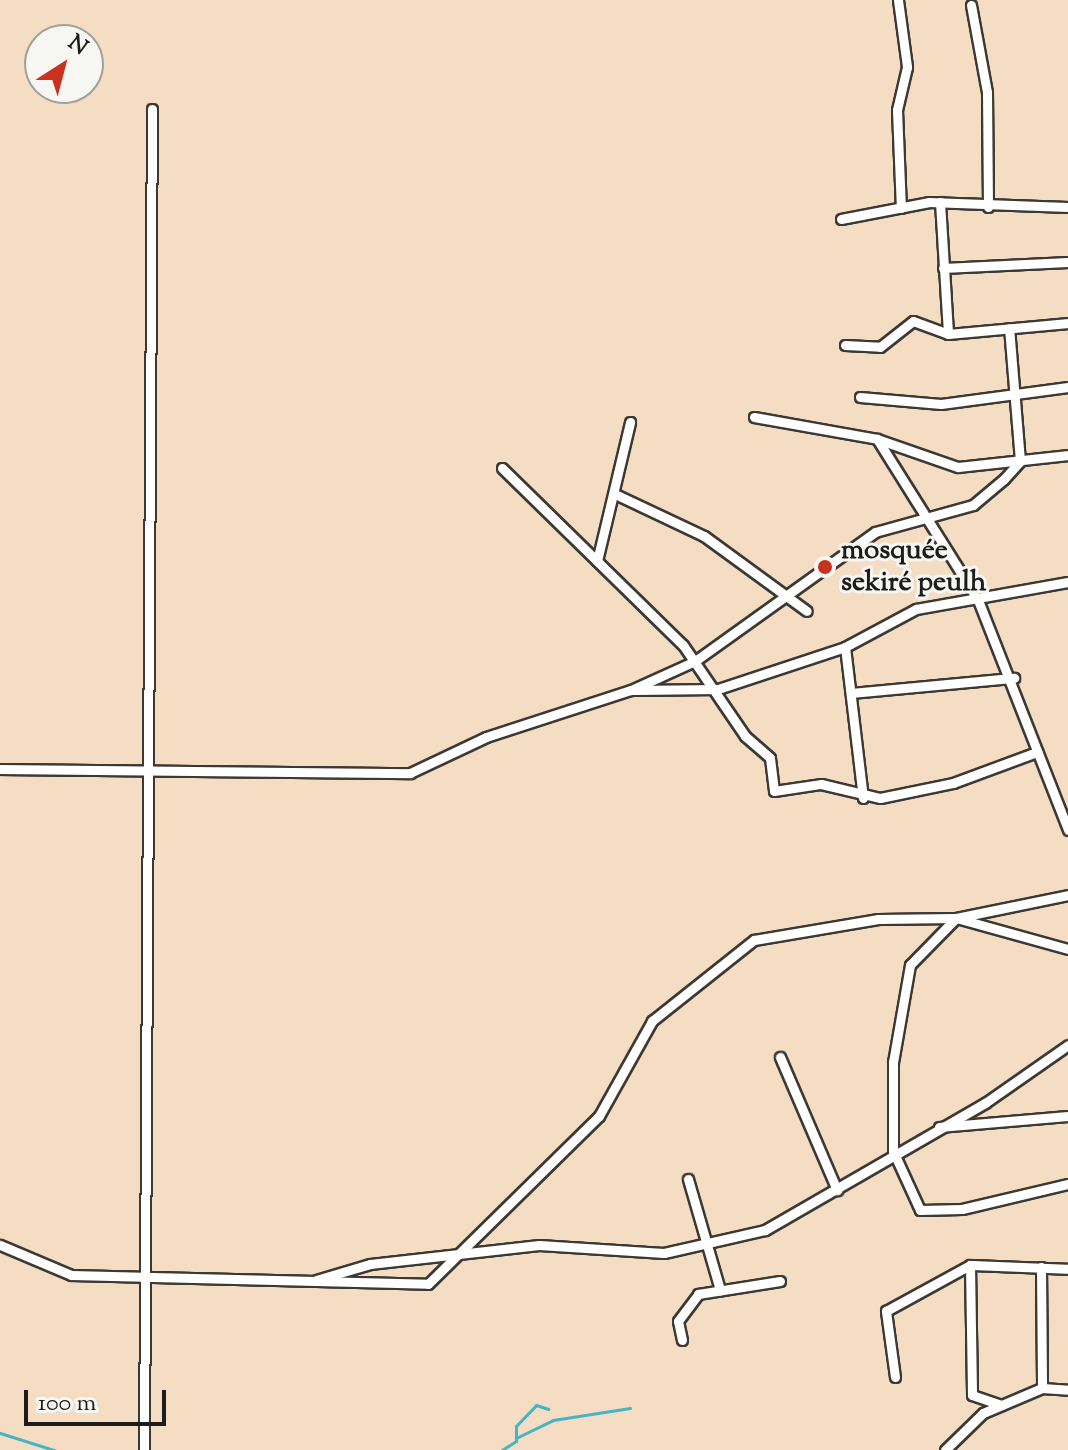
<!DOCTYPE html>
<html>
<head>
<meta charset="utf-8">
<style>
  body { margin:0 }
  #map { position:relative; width:1068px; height:1450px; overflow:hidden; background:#f4ddc2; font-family:"Sorts Mill Goudy",serif }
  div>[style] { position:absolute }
  .stream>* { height:3px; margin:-1.5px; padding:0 1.5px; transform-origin:1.5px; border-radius:1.5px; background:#47b4c4 }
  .roads { filter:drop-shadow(2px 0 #3c3935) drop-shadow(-2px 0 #3c3935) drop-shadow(0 2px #3c3935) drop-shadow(0 -2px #3c3935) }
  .street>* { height:9px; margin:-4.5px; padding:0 4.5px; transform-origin:4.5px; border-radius:4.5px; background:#fff }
  .dots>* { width:22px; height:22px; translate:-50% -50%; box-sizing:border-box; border:4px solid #f6f6f2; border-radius:50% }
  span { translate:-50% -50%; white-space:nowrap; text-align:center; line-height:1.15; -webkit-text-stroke:6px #f6f6f2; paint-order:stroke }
  .poi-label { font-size:28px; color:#1c1c1c; font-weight:700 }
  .left { translate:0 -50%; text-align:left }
  .north { position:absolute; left:24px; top:24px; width:80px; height:80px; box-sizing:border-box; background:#f6f6f2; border:2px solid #9f9f9c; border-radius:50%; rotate:36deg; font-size:22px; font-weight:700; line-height:32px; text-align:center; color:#1c1c1c }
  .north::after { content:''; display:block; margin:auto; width:28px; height:36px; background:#c8321e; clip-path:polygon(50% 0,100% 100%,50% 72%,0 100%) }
  .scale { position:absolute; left:24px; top:1390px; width:142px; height:36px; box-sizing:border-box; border:4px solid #1c1c1c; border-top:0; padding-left:10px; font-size:24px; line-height:28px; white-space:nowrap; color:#1c1c1c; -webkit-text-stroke:6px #f6f6f2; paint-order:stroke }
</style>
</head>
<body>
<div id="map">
  <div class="stream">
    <i style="left:0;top:1433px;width:57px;rotate:17.5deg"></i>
    <i style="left:516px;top:1438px;width:41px;rotate:-25.9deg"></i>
    <i style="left:553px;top:1420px;width:78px;rotate:-8.9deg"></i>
    <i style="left:502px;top:1450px;width:17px;rotate:-33deg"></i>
    <i style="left:516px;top:1441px;width:15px;rotate:-90deg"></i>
    <i style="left:516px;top:1426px;width:29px;rotate:-46deg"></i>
    <i style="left:536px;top:1405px;width:13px;rotate:18deg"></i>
  </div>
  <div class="roads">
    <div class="street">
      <i style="left:898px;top:0;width:68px;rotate:82.3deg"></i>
      <i style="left:907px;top:67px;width:44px;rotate:103.1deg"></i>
      <i style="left:897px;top:110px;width:98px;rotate:87.7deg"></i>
      <i style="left:971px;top:5px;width:88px;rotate:79.6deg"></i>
      <i style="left:987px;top:92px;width:115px;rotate:89.5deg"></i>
      <i style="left:940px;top:202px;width:132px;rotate:86.5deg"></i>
      <i style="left:841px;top:219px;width:90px;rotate:-10.9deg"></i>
      <i style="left:929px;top:202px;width:139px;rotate:2.1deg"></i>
      <i style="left:943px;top:268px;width:125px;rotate:-2.7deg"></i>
      <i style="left:845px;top:345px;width:35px;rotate:3deg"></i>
      <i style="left:880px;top:347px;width:42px;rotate:-38.2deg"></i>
      <i style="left:913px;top:321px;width:37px;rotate:20deg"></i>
      <i style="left:948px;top:334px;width:121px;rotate:-5.2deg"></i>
      <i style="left:860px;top:397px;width:81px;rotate:4.9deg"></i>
      <i style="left:941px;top:404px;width:128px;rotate:-7.6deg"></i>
      <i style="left:754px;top:417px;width:125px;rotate:10.1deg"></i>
      <i style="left:877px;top:439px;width:86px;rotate:19.1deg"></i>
      <i style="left:958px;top:467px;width:111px;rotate:-6.2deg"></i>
      <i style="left:877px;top:439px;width:190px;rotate:57.9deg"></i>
      <i style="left:978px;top:600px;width:247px;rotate:68.6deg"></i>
      <i style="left:502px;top:468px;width:253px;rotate:44.4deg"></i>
      <i style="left:683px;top:645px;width:110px;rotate:55.7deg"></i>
      <i style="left:745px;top:736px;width:33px;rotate:41deg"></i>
      <i style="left:770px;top:758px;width:33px;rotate:83deg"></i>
      <i style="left:774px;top:791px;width:48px;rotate:-8.5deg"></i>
      <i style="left:821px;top:784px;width:61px;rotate:13.3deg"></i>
      <i style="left:880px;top:798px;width:75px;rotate:-11.6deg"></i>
      <i style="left:953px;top:783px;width:90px;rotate:-20.3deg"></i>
      <i style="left:615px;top:494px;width:98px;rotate:25.3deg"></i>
      <i style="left:704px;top:536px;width:127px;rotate:36.1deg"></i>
      <i style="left:597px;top:561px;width:143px;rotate:-76.6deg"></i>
      <i style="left:845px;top:647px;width:152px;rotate:83.2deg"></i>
      <i style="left:634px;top:690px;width:84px;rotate:-0.7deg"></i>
      <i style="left:718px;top:689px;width:134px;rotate:-18.3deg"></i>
      <i style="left:845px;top:647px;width:81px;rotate:-28.2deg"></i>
      <i style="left:916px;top:609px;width:154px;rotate:-10.1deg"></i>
      <i style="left:851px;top:693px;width:164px;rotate:-5.3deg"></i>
      <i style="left:0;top:769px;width:410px;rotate:0.6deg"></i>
      <i style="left:410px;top:773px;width:84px;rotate:-25.3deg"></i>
      <i style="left:486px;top:737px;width:152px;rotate:-18deg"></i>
      <i style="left:631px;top:690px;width:70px;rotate:-24.4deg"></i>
      <i style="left:695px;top:661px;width:221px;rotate:-35.6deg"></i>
      <i style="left:875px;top:532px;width:102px;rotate:-15.4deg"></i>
      <i style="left:973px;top:505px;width:40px;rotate:-40deg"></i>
      <i style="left:1004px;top:479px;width:24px;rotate:-48deg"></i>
      <i style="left:1020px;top:461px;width:133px;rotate:-94.7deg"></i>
      <i style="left:1068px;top:949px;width:116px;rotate:-164.5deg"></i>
      <i style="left:956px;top:918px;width:66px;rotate:134.4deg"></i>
      <i style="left:910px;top:965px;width:98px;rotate:99.9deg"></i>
      <i style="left:893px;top:1062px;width:89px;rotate:90deg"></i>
      <i style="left:893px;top:1151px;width:65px;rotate:65.4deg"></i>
      <i style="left:920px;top:1210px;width:42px;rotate:-1.4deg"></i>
      <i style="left:962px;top:1209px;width:109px;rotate:-13.3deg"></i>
      <i style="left:780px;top:1057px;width:145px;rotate:66.8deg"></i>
      <i style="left:939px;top:1127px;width:129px;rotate:-4.9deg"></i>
      <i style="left:688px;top:1179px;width:116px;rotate:73.9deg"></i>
      <i style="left:0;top:1245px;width:77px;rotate:22.9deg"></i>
      <i style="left:71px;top:1275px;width:357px;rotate:1.4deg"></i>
      <i style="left:428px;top:1284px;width:240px;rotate:-44.5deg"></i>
      <i style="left:599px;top:1116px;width:109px;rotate:-60.8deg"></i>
      <i style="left:652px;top:1021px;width:130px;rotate:-38.5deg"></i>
      <i style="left:754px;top:940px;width:126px;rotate:-9.6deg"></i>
      <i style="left:878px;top:919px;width:78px;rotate:-0.7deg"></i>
      <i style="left:956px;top:918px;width:114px;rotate:-11.6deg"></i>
      <i style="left:970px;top:1265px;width:130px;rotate:89.1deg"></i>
      <i style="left:972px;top:1395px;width:31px;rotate:19deg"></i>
      <i style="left:1041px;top:1267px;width:121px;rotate:89.5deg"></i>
      <i style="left:316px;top:1280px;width:56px;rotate:-16.5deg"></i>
      <i style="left:370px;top:1264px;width:170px;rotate:-6.4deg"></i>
      <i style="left:539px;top:1245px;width:125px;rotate:3.7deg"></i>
      <i style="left:664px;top:1253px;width:104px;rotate:-12.8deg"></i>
      <i style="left:765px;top:1230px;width:254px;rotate:-30deg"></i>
      <i style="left:985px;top:1103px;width:101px;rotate:-34.9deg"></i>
      <i style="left:682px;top:1340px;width:19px;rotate:-102deg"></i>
      <i style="left:678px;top:1321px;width:34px;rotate:-53deg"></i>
      <i style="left:698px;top:1294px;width:83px;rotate:-9deg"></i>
      <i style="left:895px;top:1377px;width:67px;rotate:-97.8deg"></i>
      <i style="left:886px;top:1311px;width:96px;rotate:-28.7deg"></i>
      <i style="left:970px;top:1265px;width:98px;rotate:2.3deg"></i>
      <i style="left:144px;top:1450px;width:1341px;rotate:-89.66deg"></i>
      <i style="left:945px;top:1450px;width:53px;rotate:-44.2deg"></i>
      <i style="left:983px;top:1413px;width:64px;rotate:-23deg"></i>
      <i style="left:1042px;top:1388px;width:26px;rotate:4deg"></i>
    </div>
  </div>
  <div class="dots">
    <i style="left:825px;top:567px;background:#c8321e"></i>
  </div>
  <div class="poi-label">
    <span class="left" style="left:841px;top:567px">mosquée<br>sekiré peulh</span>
  </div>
  <div class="north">N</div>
  <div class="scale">100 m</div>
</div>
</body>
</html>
